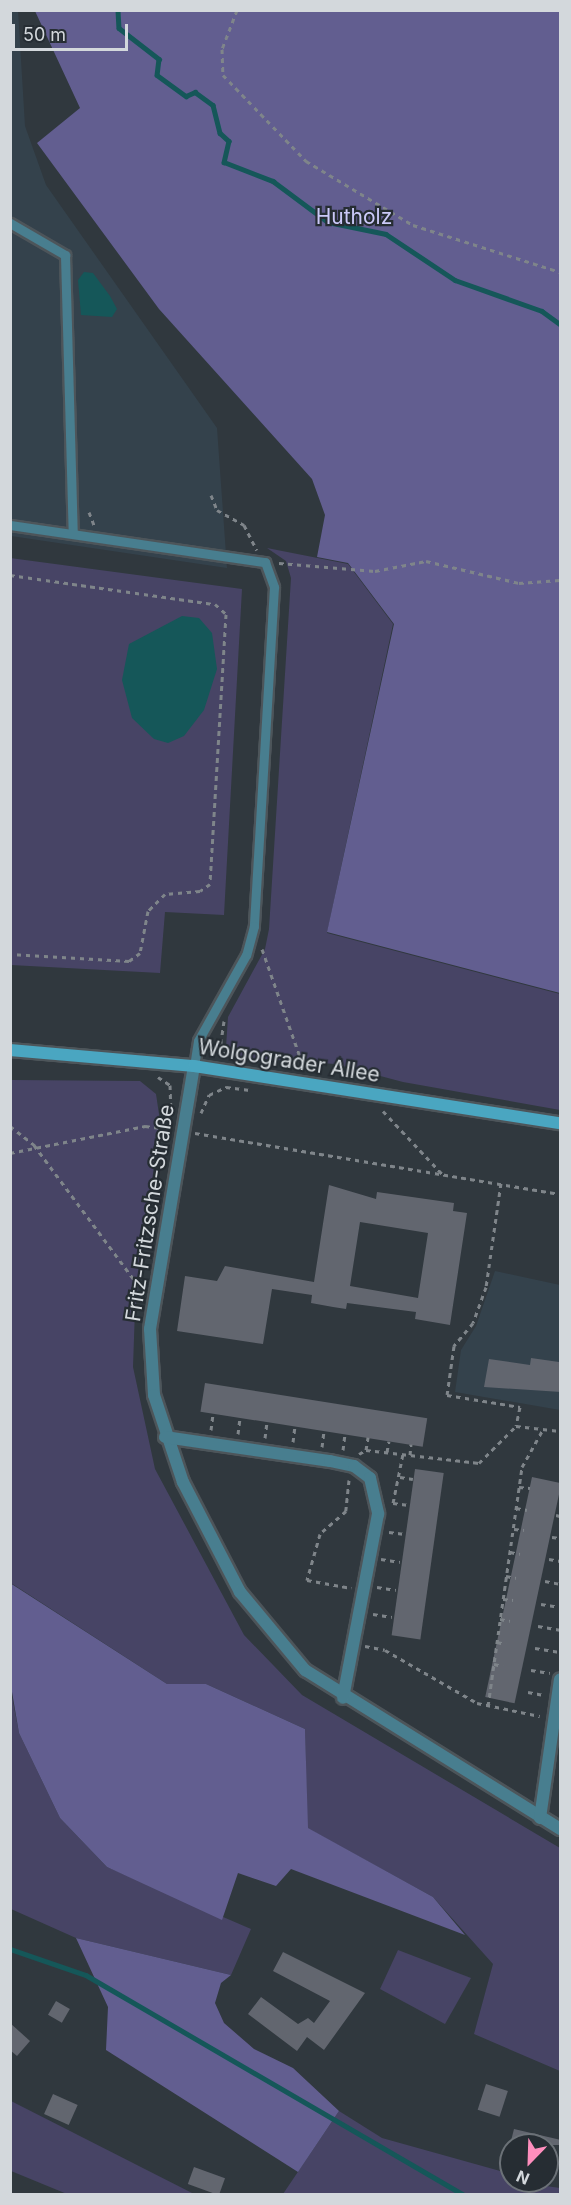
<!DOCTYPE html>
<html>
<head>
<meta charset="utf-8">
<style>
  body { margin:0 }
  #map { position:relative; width:571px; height:2205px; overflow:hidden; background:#30383e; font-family:Inter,sans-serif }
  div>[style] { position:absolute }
  .built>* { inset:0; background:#34424c }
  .green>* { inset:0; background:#474465 }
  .forest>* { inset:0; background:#625e90 }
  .water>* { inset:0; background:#155759 }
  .stream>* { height:4.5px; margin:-2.25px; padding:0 2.25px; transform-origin:2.25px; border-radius:2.25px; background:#155759 }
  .building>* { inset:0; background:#62666f; transform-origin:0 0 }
  .path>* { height:3px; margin-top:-1.5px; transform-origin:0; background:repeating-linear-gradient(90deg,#7f858a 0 4.5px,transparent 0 9px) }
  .roads { filter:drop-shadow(2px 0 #4d555a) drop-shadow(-2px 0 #4d555a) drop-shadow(0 2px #4d555a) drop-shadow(0 -2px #4d555a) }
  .service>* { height:9px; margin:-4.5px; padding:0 4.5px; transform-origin:4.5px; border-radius:4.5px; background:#487e8f }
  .minor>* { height:12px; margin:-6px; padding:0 6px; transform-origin:6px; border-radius:6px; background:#487e8f }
  .secondary>* { height:12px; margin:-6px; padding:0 6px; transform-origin:6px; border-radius:6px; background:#4aa6c1 }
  span { translate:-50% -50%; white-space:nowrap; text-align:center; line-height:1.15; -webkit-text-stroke:4.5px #262d33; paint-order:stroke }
  .park-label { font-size:21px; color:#cbc9f8 }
  .street-label { font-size:21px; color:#d3d8dc }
  .frame { position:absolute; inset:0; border:12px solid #d3d8dc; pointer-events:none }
  .north { position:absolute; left:499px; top:2133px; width:60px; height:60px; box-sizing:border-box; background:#262d33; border:2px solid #6b7177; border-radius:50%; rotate:203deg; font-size:16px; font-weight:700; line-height:24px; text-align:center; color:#d3d8dc }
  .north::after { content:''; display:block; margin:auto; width:21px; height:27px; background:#fe8ebd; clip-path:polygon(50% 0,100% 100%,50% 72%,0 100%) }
  .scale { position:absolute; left:12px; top:24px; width:116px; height:27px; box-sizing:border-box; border:3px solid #d3d8dc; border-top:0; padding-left:8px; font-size:18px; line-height:21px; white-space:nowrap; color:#d3d8dc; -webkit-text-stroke:4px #262d33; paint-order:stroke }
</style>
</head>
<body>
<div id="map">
  <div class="built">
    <i style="clip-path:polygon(18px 10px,25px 126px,46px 185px,217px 428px,227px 568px,11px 536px,10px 11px)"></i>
    <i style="clip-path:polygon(495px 1271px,560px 1285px,560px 1410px,455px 1392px,461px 1350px,476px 1326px)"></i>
  </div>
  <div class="green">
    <i style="clip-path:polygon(267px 548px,348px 564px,393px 624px,327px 933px,560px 994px,560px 1110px,403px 1082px,335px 1064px,235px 1057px,226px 1047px,228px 1017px,265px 949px,269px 929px,291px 578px,286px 561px)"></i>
    <i style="clip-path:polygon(10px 558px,242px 589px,224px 915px,165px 912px,160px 973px,11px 965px)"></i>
    <i style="clip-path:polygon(11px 1080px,140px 1081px,156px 1094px,160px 1121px,135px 1309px,133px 1367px,155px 1469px,244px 1635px,302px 1695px,560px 1848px,560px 2071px,474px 2034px,493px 1964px,433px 1897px,307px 1828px,305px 1729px,206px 1684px,167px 1684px,11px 1583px)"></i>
    <i style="clip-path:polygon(10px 1686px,19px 1733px,60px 1818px,107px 1867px,251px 1929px,231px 1975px,76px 1938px,11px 1909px)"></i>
    <i style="clip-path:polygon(398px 1950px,471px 1978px,445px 2024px,380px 1989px)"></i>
    <i style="clip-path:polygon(10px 2101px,11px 2101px,194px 2194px,67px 2194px,11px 2171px)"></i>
    <i style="clip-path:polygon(339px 2111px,382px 2138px,511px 2174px,511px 2181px,560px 2188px,560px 2194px,283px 2194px)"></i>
  </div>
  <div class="forest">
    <i style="clip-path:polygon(35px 11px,560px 11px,560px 993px,327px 932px,394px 624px,348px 563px,317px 557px,325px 515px,312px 479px,159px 309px,37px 143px,80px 108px)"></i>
    <i style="clip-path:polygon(10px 1583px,167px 1684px,206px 1684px,305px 1729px,308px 1828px,433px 1897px,465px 1935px,291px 1869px,276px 1886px,238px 1873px,222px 1920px,107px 1867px,60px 1818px,19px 1733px,11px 1686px)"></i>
    <i style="clip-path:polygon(76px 1938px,231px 1975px,221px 1983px,215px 2003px,224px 2023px,254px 2049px,293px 2068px,339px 2111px,298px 2172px,106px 2050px,108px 2007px)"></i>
  </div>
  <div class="water">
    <i style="clip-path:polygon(84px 272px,93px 273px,110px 296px,117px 309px,112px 317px,81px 315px,78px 280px)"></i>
    <i style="clip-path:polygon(182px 616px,199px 618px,212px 633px,217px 669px,204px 710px,184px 736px,168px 743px,154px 739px,132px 718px,122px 680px,129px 644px)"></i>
  </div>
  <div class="stream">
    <i style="left:118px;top:10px;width:18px;rotate:87deg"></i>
    <i style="left:119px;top:28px;width:51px;rotate:37.8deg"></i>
    <i style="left:159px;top:59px;width:16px;rotate:97deg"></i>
    <i style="left:157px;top:75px;width:36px;rotate:36deg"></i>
    <i style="left:186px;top:96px;width:10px;rotate:-24deg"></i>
    <i style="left:195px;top:92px;width:22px;rotate:36deg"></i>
    <i style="left:213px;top:105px;width:29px;rotate:76deg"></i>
    <i style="left:220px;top:133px;width:12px;rotate:42deg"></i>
    <i style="left:229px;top:141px;width:22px;rotate:103deg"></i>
    <i style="left:224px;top:162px;width:53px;rotate:21.2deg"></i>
    <i style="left:273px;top:181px;width:69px;rotate:36.7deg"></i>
    <i style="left:328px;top:222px;width:59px;rotate:11.7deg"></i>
    <i style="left:386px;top:234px;width:83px;rotate:33.7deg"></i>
    <i style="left:455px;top:280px;width:92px;rotate:19.6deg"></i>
    <i style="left:542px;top:311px;width:22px;rotate:36deg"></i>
    <i style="left:10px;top:1949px;width:80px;rotate:18.9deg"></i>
    <i style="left:86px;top:1975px;width:436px;rotate:30.2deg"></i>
  </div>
  <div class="building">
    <i style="clip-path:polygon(evenodd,329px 1185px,376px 1199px,377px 1192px,454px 1203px,453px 1211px,467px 1213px,450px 1325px,415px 1319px,416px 1312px,347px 1303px,346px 1309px,333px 1307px,311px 1303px,312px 1295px,272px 1289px,263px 1344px,177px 1331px,185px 1276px,217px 1281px,225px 1266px,314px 1282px,329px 1185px,360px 1222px,428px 1233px,418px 1298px,350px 1286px,360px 1222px)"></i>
    <i style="clip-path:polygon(531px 1358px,559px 1362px,561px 1392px,484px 1387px,489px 1359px,530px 1365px)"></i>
    <i style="left:205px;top:1383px;width:225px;height:29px;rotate:9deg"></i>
    <i style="left:415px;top:1469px;width:29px;height:168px;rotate:8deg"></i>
    <i style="left:532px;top:1477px;width:30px;height:225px;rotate:12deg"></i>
    <i style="clip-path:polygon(283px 1952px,365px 1993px,324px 2050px,307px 2037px,297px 2051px,248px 2014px,261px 1997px,298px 2024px,308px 2018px,314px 2023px,330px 2001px,273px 1971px)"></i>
    <i style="left:56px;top:2001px;width:16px;height:16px;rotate:30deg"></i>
    <i style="clip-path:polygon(10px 2023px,30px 2041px,17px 2056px,10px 2050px)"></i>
    <i style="left:486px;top:2084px;width:23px;height:27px;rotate:18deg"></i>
    <i style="left:53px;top:2094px;width:27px;height:22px;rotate:24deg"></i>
    <i style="clip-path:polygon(514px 2129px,561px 2140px,561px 2145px,510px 2145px)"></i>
    <i style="left:194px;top:2167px;width:33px;height:18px;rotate:20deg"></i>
  </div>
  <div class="path">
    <i style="left:237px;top:10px;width:42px;rotate:111deg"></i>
    <i style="left:222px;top:49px;width:26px;rotate:88deg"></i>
    <i style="left:223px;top:75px;width:120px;rotate:46deg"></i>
    <i style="left:306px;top:161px;width:125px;rotate:30.9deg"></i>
    <i style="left:413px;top:225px;width:154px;rotate:17.7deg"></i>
    <i style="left:211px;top:495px;width:16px;rotate:68deg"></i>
    <i style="left:217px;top:510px;width:31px;rotate:29deg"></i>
    <i style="left:244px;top:525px;width:28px;rotate:63deg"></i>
    <i style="left:89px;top:512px;width:14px;rotate:69deg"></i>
    <i style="left:279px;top:563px;width:96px;rotate:4.8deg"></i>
    <i style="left:375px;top:571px;width:52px;rotate:-11.1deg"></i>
    <i style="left:426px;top:561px;width:96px;rotate:13.3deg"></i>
    <i style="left:519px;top:583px;width:41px;rotate:-4.2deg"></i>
    <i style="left:10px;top:575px;width:207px;rotate:8.1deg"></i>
    <i style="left:215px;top:604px;width:15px;rotate:42deg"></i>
    <i style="left:226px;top:614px;width:270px;rotate:93.4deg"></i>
    <i style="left:210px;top:884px;width:12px;rotate:145deg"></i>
    <i style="left:200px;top:891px;width:35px;rotate:175deg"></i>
    <i style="left:165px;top:894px;width:24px;rotate:135deg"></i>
    <i style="left:148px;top:911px;width:43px;rotate:100.8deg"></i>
    <i style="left:140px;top:953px;width:14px;rotate:144deg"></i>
    <i style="left:129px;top:961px;width:119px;rotate:-176.6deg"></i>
    <i style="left:262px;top:949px;width:126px;rotate:70.6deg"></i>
    <i style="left:224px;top:1021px;width:22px;rotate:98deg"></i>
    <i style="left:221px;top:1043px;width:17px;rotate:65deg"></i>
    <i style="left:158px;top:1077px;width:14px;rotate:34deg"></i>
    <i style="left:170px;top:1085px;width:29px;rotate:88deg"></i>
    <i style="left:383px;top:1111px;width:88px;rotate:46.8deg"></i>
    <i style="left:201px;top:1113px;width:20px;rotate:-66deg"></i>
    <i style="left:209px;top:1095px;width:19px;rotate:-25deg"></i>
    <i style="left:226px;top:1087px;width:24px;rotate:7deg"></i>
    <i style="left:10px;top:1126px;width:31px;rotate:38deg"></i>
    <i style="left:34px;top:1145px;width:184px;rotate:53.4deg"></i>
    <i style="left:195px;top:1133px;width:370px;rotate:9.5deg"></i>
    <i style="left:10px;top:1153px;width:138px;rotate:-11.3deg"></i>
    <i style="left:145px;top:1126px;width:26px;rotate:7deg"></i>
    <i style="left:501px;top:1183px;width:105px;rotate:98.2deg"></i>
    <i style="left:486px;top:1287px;width:38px;rotate:110deg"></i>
    <i style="left:473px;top:1323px;width:30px;rotate:130deg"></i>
    <i style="left:454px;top:1346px;width:49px;rotate:98.1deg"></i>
    <i style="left:447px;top:1395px;width:74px;rotate:9.3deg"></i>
    <i style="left:520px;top:1407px;width:19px;rotate:102deg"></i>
    <i style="left:516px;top:1426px;width:44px;rotate:6.5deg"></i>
    <i style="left:211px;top:1430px;width:16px;rotate:-83deg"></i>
    <i style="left:238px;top:1434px;width:16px;rotate:-83deg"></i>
    <i style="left:265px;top:1438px;width:16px;rotate:-83deg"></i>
    <i style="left:293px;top:1442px;width:16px;rotate:-83deg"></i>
    <i style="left:322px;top:1447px;width:16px;rotate:-83deg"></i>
    <i style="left:343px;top:1450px;width:16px;rotate:-83deg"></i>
    <i style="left:366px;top:1450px;width:13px;rotate:-81deg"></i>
    <i style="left:387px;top:1452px;width:11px;rotate:-80deg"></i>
    <i style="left:359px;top:1454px;width:8px;rotate:-30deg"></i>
    <i style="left:366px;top:1450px;width:114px;rotate:6.6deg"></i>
    <i style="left:479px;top:1463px;width:52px;rotate:-45deg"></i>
    <i style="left:410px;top:1455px;width:11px;rotate:-85deg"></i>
    <i style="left:400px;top:1477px;width:13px;rotate:9deg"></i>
    <i style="left:349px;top:1480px;width:31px;rotate:96deg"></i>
    <i style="left:346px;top:1511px;width:35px;rotate:139deg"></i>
    <i style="left:320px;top:1534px;width:48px;rotate:105.8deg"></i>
    <i style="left:307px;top:1580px;width:45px;rotate:10.3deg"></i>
    <i style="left:519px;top:1487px;width:11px;rotate:5deg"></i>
    <i style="left:559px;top:1492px;width:1px"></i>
    <i style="left:393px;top:1503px;width:50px;rotate:-78.5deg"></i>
    <i style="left:393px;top:1503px;width:16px;rotate:7deg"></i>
    <i style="left:516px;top:1508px;width:11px;rotate:10deg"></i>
    <i style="left:556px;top:1515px;width:4px;rotate:14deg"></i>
    <i style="left:514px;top:1529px;width:10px;rotate:6deg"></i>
    <i style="left:389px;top:1532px;width:16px;rotate:7deg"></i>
    <i style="left:552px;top:1537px;width:8px;rotate:7deg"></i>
    <i style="left:510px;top:1552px;width:10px;rotate:11deg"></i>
    <i style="left:381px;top:1559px;width:19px;rotate:9deg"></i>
    <i style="left:549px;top:1559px;width:11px;rotate:10deg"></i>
    <i style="left:506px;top:1576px;width:10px;rotate:11deg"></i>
    <i style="left:545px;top:1581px;width:15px;rotate:11deg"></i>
    <i style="left:377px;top:1587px;width:19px;rotate:9deg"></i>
    <i style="left:503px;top:1599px;width:10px;rotate:6deg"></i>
    <i style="left:541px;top:1604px;width:19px;rotate:9deg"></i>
    <i style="left:373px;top:1614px;width:19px;rotate:9deg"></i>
    <i style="left:500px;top:1619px;width:10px;rotate:11deg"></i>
    <i style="left:538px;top:1626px;width:22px;rotate:10deg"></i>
    <i style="left:497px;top:1642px;width:9px;rotate:13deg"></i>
    <i style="left:365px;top:1646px;width:20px;rotate:11deg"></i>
    <i style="left:385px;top:1650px;width:106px;rotate:29.9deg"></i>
    <i style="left:477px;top:1703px;width:64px;rotate:11.7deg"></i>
    <i style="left:535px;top:1648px;width:25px;rotate:9deg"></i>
    <i style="left:494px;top:1664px;width:9px;rotate:13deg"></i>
    <i style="left:531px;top:1670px;width:19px;rotate:9deg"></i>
    <i style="left:528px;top:1692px;width:16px;rotate:11deg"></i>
    <i style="left:488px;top:1706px;width:241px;rotate:-81.9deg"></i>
    <i style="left:522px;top:1467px;width:41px;rotate:-60.9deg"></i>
  </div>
  <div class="roads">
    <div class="service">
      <i style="left:10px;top:223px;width:64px;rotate:30.2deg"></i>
      <i style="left:65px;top:255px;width:279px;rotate:88.4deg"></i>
      <i style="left:10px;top:525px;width:258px;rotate:8.3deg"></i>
      <i style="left:265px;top:562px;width:27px;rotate:70deg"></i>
      <i style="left:274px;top:587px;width:340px;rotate:93.4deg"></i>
      <i style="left:254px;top:926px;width:30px;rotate:105deg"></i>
      <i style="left:246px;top:955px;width:98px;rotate:119.2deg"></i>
      <i style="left:198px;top:1041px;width:25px;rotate:99deg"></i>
    </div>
    <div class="minor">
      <i style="left:194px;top:1066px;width:267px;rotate:99.5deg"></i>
      <i style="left:150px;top:1329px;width:66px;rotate:86.5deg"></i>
      <i style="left:154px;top:1395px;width:92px;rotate:71.6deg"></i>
      <i style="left:183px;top:1482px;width:124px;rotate:62.6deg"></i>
      <i style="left:240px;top:1592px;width:102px;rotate:50.2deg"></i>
      <i style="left:305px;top:1670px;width:301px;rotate:31.9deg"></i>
      <i style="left:165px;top:1437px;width:167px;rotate:8.3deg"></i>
      <i style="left:330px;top:1461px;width:25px;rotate:12deg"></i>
      <i style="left:354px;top:1466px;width:20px;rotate:37deg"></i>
      <i style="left:370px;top:1478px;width:37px;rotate:77deg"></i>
      <i style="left:378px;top:1514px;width:187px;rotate:100.8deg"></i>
      <i style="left:540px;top:1818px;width:140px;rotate:-81.8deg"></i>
    </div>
    <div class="secondary">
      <i style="left:10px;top:1050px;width:185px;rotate:5deg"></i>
      <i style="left:194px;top:1066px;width:370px;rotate:8.9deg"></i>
    </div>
  </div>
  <div class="park-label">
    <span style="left:354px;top:217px">Hutholz</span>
  </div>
  <div class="street-label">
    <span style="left:289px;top:1061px;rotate:9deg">Wolgograder Allee</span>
    <span style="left:150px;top:1213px;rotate:-81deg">Fritz-Fritzsche-Straße</span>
  </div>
  <div class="frame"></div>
  <div class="north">N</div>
  <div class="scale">50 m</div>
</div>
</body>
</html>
